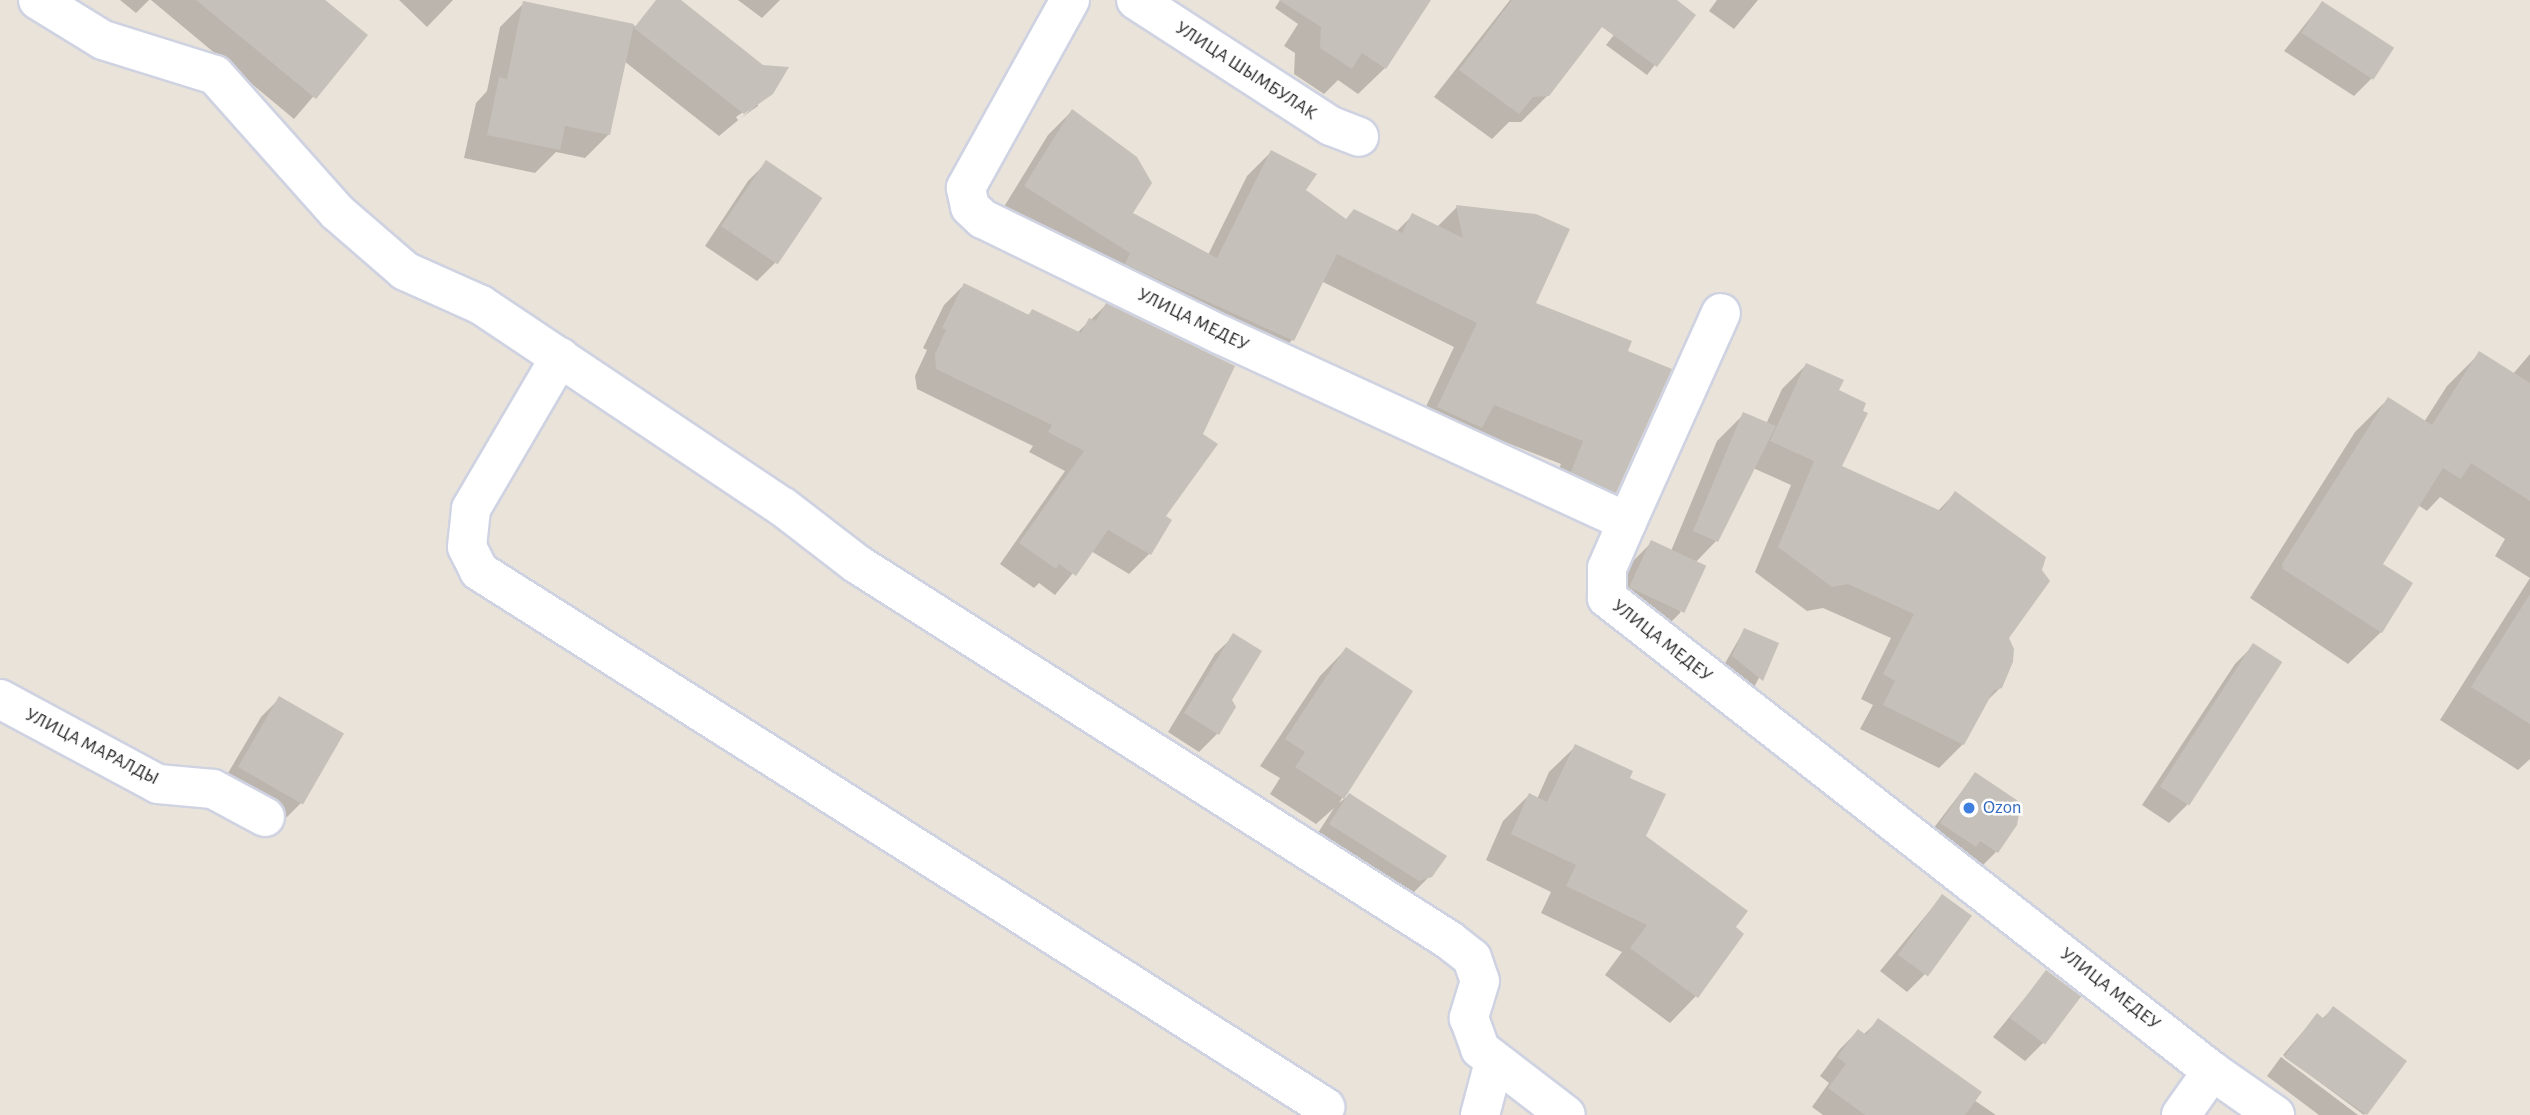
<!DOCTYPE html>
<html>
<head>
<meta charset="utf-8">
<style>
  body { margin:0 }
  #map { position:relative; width:2530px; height:1115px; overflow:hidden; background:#eae3d9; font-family:"Alegreya Sans",sans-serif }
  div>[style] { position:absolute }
  .shadow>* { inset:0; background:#0003 }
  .building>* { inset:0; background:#c5c0b9; transform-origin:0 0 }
  .roads { filter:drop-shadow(2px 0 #cfd2e1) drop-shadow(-2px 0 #cfd2e1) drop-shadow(0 2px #cfd2e1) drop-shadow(0 -2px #cfd2e1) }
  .minor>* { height:38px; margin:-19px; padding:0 19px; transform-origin:19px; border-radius:19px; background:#fff }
  .dots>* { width:19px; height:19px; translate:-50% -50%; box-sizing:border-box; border:4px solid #fff; border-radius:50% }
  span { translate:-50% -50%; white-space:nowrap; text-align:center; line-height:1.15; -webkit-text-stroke:5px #fff; paint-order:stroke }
  .street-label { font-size:19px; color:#282828 }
  .shop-label { font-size:19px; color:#366cbe }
  .left { translate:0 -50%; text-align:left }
</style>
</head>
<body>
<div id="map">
  <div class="shadow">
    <i style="clip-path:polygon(120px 0,149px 0,136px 13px)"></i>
    <i style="clip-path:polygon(151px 0,325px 0,366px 35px,294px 119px)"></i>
    <i style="clip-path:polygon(399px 0,453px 0,427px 27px)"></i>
    <i style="clip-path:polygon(738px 0,780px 0,762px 18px)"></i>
    <i style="clip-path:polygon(1280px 0,1429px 0,1385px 68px,1358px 94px,1338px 80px,1324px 94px,1294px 74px,1295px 53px,1284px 46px,1298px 24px,1275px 8px)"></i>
    <i style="clip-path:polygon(1510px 0,1543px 0,1548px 95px,1521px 122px,1509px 122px,1492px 139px,1434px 97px)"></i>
    <i style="clip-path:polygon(1641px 0,1669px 0,1692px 17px,1647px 75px,1606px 45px)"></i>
    <i style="clip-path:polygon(1717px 0,1758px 0,1734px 29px,1709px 11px)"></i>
    <i style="clip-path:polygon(evenodd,524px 3px,737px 47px,771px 93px,719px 136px,624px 61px,609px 134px,585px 158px,556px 152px,535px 173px,464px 158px,476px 103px,487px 91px,500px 27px,524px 3px,758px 102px,758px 106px,738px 120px,736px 117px,758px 102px)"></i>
    <i style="clip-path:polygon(2322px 3px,2372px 78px,2354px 96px,2284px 51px)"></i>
    <i style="clip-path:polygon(1072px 111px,1130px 213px,1208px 255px,1247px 176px,1271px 152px,1303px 191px,1345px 220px,1396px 232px,1413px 215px,1437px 227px,1457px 207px,1534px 304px,1626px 352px,1615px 492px,1591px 516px,1548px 496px,1561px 464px,1477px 431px,1457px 451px,1415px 430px,1454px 347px,1321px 281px,1292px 340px,1269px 364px,1002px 210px,1048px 135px)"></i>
    <i style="clip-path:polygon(766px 163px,775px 263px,757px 281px,705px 246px,748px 181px)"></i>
    <i style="clip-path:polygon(964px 285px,1027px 316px,1032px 311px,1077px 333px,1106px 305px,1163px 517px,1170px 521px,1149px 554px,1129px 574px,1091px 551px,1055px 595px,1039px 583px,1034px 588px,1000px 564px,1065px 471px,1029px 452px,1033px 446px,917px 389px,915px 376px,927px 350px,923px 348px,944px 305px)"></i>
    <i style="clip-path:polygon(2480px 353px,2513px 374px,2530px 354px,2530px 759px,2518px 770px,2440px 720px,2530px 578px,2495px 556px,2505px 539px,2440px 497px,2427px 511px,2418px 505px,2381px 565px,2381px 632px,2348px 664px,2250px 598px,2355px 432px,2388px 399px,2424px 422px,2447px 386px)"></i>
    <i style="clip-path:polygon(1806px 365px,1837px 391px,1840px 467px,1938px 511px,1955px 493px,2007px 637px,2001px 687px,1984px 704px,1963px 744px,1939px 768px,1860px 729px,1873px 705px,1861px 699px,1891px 638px,1823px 608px,1807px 611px,1755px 572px,1791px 485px,1753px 468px,1716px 541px,1695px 563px,1680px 613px,1662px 631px,1612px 606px,1634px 560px,1652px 542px,1671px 551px,1717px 441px,1744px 414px,1766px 424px,1782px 389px)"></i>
    <i style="clip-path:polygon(1744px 630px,1777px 644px,1753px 689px,1724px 665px)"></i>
    <i style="clip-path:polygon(1234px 636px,1230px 700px,1217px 734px,1199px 752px,1168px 732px,1215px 654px)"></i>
    <i style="clip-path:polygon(2253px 646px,2187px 805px,2169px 823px,2142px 805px,2235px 664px)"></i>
    <i style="clip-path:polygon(1346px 649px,1411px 692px,1339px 803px,1349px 795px,1430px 876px,1412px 894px,1312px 842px,1334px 808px,1316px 824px,1270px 794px,1280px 778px,1260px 766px,1320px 676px)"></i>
    <i style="clip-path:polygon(279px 699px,342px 735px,301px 803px,283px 821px,221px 785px,261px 717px)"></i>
    <i style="clip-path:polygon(1576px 746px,1628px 778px,1644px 837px,1733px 928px,1696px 996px,1670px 1023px,1605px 975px,1622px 952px,1541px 913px,1551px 892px,1486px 860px,1503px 821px,1529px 795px,1537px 799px,1549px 772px)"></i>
    <i style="clip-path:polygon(1975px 774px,1996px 852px,1978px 870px,1923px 842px)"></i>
    <i style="clip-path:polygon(1942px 896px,1925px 974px,1907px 992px,1880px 971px)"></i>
    <i style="clip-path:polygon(2046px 972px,2043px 1043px,2025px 1061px,1993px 1037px)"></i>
    <i style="clip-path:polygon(2333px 1008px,2405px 1061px,2364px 1115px,2283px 1055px,2317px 1015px,2322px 1019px)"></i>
    <i style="clip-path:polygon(1878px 1021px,1974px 1100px,1996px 1115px,1823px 1115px,1812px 1107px,1829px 1083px,1820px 1076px,1840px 1049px,1858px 1031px,1863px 1035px)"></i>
    <i style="clip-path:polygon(2281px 1057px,2358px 1115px,2319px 1115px,2267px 1076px)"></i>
  </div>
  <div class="building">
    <i style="clip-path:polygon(196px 0,325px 0,368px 35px,316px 99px)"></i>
    <i style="clip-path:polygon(656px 0,681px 0,763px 65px,789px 67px,773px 94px,744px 114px,634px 28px)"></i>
    <i style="clip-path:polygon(1279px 0,1431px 0,1386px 69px,1362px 53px,1352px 69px,1320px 48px,1321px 27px)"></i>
    <i style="clip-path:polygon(1512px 0,1677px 0,1696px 15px,1657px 67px,1602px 27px,1549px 96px,1533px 97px,1519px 114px,1459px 70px)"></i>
    <i style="clip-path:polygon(523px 1px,634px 24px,610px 135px,565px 126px,560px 150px,487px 135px,499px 77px,507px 79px)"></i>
    <i style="left:2322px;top:1px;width:86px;height:38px;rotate:33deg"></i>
    <i style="clip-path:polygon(1072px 109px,1137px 157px,1152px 183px,1133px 213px,1217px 258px,1271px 150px,1317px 174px,1306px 190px,1346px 219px,1354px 209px,1402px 233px,1412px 213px,1463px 238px,1456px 205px,1536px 214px,1570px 229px,1536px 303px,1632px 341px,1628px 351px,1672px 369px,1616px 493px,1571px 472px,1583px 441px,1494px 405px,1482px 428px,1437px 407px,1477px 323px,1337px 254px,1294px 341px,1125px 264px,1130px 253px,1024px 186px)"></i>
    <i style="left:766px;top:160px;width:68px;height:80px;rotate:34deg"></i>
    <i style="clip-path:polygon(964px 283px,1029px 315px,1032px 309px,1081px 333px,1089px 318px,1096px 321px,1106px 303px,1235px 366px,1203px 434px,1218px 444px,1166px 516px,1172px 520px,1151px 555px,1108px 530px,1076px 576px,1059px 564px,1056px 569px,1019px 543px,1084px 451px,1048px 432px,1052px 425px,936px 369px,935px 354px,946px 330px,942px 328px)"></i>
    <i style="clip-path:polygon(2479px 351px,2530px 383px,2530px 501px,2471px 463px,2461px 479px,2443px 468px,2383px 564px,2413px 583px,2382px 633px,2283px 569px,2282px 564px,2388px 397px,2432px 425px)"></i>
    <i style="clip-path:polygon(1806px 363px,1844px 380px,1839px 390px,1866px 403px,1863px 411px,1868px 413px,1842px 466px,1941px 511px,1955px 491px,2046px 557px,2042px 570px,2050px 581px,2009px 638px,2014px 649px,2013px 662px,2002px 688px,1994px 690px,1964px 745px,1883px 705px,1895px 681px,1883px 674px,1914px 614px,1848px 584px,1832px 587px,1778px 547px,1814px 461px,1770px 441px)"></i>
    <i style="clip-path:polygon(1743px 412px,1776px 426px,1718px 542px,1693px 531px)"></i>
    <i style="left:1651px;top:540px;width:61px;height:52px;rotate:25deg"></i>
    <i style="clip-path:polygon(2530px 594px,2530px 724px,2471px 687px)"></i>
    <i style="clip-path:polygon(1744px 628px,1779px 643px,1763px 681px,1732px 656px)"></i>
    <i style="clip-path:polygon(1233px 633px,1262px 651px,1232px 700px,1236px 707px,1219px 735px,1184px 713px)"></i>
    <i style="left:2253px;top:643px;width:35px;height:171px;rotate:33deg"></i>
    <i style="clip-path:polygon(1346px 647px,1413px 691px,1344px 799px,1295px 767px,1305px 752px,1285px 739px)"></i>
    <i style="left:279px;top:696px;width:75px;height:82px;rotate:30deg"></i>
    <i style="clip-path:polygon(1575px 744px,1633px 771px,1630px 778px,1666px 794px,1646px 836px,1748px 911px,1736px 927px,1744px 934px,1698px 998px,1630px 948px,1647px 925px,1566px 886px,1576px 865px,1511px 834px,1529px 793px,1547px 802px)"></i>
    <i style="clip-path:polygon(1975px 772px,2021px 803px,2017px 825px,1998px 853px,1980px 841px,1976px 847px,1940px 823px)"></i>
    <i style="clip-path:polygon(1349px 793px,1447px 856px,1432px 877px,1419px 881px,1329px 824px)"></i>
    <i style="left:1942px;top:894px;width:37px;height:75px;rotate:36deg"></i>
    <i style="left:2046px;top:970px;width:44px;height:60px;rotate:37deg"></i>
    <i style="clip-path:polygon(2333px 1006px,2407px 1061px,2367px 1115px,2284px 1057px,2317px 1013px,2324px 1019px)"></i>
    <i style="clip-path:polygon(1878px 1018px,1982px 1092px,1965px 1115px,1865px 1115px,1828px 1088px,1846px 1064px,1837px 1057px,1858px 1029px,1866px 1035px)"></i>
  </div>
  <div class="roads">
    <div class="minor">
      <i style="left:38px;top:0;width:76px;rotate:31.6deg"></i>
      <i style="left:103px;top:40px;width:117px;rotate:17.4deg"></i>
      <i style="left:215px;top:75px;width:183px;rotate:48.3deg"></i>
      <i style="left:337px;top:212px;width:90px;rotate:40.9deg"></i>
      <i style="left:405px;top:271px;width:83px;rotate:24.1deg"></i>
      <i style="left:481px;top:305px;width:363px;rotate:33.8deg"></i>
      <i style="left:783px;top:507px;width:93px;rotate:37.6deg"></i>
      <i style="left:857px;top:564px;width:701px;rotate:32.42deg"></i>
      <i style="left:1449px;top:940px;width:29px;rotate:38deg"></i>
      <i style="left:1472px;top:958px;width:24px;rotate:71deg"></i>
      <i style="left:1480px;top:981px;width:39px;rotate:107deg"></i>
      <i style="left:1469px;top:1018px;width:33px;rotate:70deg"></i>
      <i style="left:1480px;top:1049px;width:108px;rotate:37.5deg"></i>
      <i style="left:1070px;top:0;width:215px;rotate:119deg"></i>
      <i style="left:966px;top:188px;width:19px;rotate:78deg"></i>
      <i style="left:970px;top:207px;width:18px;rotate:43deg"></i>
      <i style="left:983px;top:219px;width:265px;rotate:26deg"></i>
      <i style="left:1221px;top:335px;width:447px;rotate:24.7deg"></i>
      <i style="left:1627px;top:522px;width:50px;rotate:113.5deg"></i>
      <i style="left:1607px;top:568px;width:30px;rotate:90deg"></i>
      <i style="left:1607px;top:598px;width:768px;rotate:38.02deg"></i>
      <i style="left:2212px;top:1071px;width:77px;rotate:34.9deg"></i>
      <i style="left:1136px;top:0;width:232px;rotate:32.9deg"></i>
      <i style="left:1331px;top:126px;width:30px;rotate:21deg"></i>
      <i style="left:560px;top:357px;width:176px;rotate:120.4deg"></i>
      <i style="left:471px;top:509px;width:38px;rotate:96deg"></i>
      <i style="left:467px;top:547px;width:27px;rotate:63deg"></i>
      <i style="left:479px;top:571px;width:1002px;rotate:32.36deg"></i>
      <i style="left:1627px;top:522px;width:229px;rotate:-65.8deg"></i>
      <i style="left:0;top:699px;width:179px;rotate:28.3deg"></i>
      <i style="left:158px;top:784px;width:55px;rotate:5.2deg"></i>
      <i style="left:213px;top:789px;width:59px;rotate:28.3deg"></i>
      <i style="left:1480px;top:1115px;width:55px;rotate:-75.2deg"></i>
      <i style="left:2181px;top:1115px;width:54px;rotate:-54.8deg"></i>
    </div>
  </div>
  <div class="dots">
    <i style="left:1969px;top:808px;background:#3f7fe0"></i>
  </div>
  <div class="street-label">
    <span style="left:1246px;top:71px;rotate:33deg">УЛИЦА ШЫМБУЛАК</span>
    <span style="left:1193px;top:320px;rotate:26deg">УЛИЦА МЕДЕУ</span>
    <span style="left:1662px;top:641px;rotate:38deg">УЛИЦА МЕДЕУ</span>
    <span style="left:92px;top:747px;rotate:27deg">УЛИЦА МАРАЛДЫ</span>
    <span style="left:2110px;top:989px;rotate:38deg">УЛИЦА МЕДЕУ</span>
  </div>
  <div class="shop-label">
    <span class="left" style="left:1983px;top:808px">Ozon</span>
  </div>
</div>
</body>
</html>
